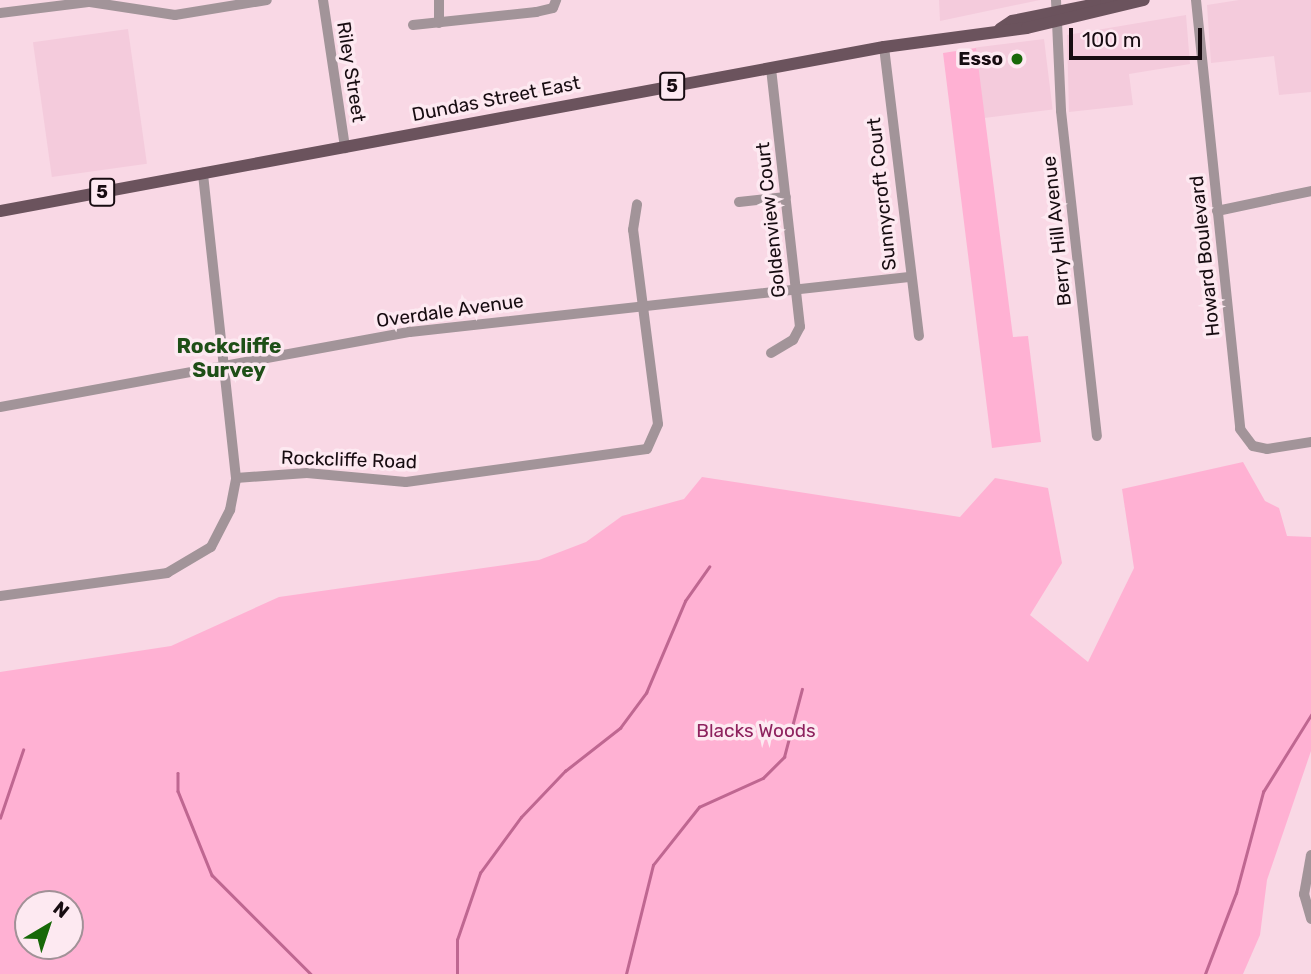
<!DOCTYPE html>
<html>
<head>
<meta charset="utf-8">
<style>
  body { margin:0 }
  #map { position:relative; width:1311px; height:974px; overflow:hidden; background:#f9d8e5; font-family:Rubik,sans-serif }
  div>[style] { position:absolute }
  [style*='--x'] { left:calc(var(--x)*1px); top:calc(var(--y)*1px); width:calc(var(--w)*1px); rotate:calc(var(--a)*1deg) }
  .built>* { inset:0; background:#f4cbdc; transform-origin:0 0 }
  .green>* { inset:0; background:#ffb1d3 }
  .stream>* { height:2.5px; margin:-1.25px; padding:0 1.25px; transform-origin:1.25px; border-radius:1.25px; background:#bf6791 }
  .minor>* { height:10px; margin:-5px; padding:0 5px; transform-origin:5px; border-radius:5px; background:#a29499 }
  .major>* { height:12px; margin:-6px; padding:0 6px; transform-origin:6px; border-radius:6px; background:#6b535d }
  .dots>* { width:19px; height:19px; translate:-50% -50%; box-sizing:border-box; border:4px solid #fde9f1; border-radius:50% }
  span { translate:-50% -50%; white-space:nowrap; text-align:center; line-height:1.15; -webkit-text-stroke:7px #fde9f1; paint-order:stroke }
  .shield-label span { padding:2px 5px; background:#fde9f1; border:2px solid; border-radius:5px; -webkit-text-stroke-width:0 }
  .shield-label { font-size:18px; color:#170c11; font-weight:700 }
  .poi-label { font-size:19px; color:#170c11; font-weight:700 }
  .right { translate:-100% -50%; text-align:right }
  .street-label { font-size:19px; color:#170c11 }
  .park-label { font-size:19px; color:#8e225e }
  .neighbourhood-label { font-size:21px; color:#1e4f17; font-weight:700 }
  .north { position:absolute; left:14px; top:890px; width:70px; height:70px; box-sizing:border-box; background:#fde9f1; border:2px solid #a19197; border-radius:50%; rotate:39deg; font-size:19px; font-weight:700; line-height:28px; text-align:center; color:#170c11 }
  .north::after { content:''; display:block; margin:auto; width:24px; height:32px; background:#176808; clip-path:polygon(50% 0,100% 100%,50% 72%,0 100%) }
  .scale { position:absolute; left:1069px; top:28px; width:133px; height:32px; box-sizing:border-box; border:4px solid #170c11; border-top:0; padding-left:9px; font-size:21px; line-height:24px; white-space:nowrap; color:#170c11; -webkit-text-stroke:5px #fde9f1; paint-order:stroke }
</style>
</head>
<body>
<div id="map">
  <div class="built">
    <i style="clip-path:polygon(939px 0,1040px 0,940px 21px)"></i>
    <i style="clip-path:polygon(1239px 0,1311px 0,1311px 92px,1279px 95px,1274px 56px,1211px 63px,1207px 5px)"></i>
    <i style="clip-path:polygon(1186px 15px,1190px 64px,1129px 74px,1133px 105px,1069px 112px,1067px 35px)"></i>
    <i style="left:128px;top:29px;width:136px;height:96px;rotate:82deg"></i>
    <i style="left:1044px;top:39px;width:71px;height:69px;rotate:83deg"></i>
  </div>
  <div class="green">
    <i style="clip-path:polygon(976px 48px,1013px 337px,1028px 336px,1041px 442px,992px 448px,943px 53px)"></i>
    <i style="clip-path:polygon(evenodd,1243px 462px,1265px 501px,1279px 508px,1287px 536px,1311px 537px,1311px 751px,1267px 880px,1260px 935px,1243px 974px,0 974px,0 672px,171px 646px,279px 597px,539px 560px,586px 542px,622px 516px,684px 499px,702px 477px,960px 517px,995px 478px,1048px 488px,1062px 563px,1030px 615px,1088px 662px,1134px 568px,1122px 489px,1243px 462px,70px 904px,70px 946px,28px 946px,28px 904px,70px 904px)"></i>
  </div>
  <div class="stream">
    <i style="--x:178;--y:773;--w:18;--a:90"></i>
    <i style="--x:178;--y:791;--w:91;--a:68"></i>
    <i style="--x:212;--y:875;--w:140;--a:45"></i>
    <i style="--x:0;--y:818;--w:72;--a:-71.3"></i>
    <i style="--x:457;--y:974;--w:34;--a:-90"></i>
    <i style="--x:457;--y:940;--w:71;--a:-71.1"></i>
    <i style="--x:480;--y:873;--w:69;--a:-53.8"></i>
    <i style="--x:521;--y:817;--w:64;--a:-46.3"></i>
    <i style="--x:565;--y:771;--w:70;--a:-38"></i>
    <i style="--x:620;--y:728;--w:44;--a:-53.4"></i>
    <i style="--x:646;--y:693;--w:100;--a:-67"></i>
    <i style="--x:685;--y:601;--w:42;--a:-54.8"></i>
    <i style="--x:626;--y:974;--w:112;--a:-76.1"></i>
    <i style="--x:653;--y:865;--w:74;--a:-51.6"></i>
    <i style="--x:699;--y:807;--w:70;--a:-24.4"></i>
    <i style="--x:763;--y:778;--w:30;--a:-45"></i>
    <i style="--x:784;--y:757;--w:70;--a:-75.2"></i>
    <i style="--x:1205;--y:974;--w:87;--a:-69.1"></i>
    <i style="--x:1236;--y:893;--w:105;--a:-75"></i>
    <i style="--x:1263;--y:792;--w:91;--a:-58.1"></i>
  </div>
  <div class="minor">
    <i style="--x:323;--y:0;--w:150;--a:81.5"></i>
    <i style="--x:439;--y:0;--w:23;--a:90"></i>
    <i style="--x:1056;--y:0;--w:111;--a:87.4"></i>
    <i style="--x:1061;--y:111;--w:327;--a:83.7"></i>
    <i style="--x:1196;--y:0;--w:431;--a:84.1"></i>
    <i style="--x:1240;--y:429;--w:21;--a:53"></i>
    <i style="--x:1253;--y:446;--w:14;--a:12"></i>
    <i style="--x:1267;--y:449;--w:45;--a:-9"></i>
    <i style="--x:0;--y:13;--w:91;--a:-7"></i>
    <i style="--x:90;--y:2;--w:86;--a:8.7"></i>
    <i style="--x:175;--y:15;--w:93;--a:-9.3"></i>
    <i style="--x:413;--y:25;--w:124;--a:-6"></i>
    <i style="--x:536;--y:12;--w:17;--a:-13"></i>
    <i style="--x:553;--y:8;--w:9;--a:-69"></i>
    <i style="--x:884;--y:47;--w:291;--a:83.1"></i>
    <i style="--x:739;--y:202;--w:47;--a:-6.1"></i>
    <i style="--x:1217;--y:211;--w:96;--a:-12"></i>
    <i style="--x:771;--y:353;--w:26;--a:-31"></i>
    <i style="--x:793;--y:340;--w:15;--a:-62"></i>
    <i style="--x:800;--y:327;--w:261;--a:-96.4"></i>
    <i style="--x:0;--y:407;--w:417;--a:-10.4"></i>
    <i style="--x:410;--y:332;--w:502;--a:-6.29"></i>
    <i style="--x:236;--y:478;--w:71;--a:-4"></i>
    <i style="--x:307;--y:473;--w:99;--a:5.2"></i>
    <i style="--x:406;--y:482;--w:243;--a:-7.8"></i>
    <i style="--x:647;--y:449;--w:27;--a:-66"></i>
    <i style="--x:658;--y:424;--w:196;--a:-97.3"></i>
    <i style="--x:633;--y:230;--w:26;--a:-81"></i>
    <i style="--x:0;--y:596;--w:169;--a:-7.8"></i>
    <i style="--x:167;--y:573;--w:51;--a:-30.6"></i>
    <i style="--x:211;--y:547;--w:42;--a:-62.8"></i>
    <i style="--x:230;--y:510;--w:33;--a:-79"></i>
    <i style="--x:236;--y:478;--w:307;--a:-96.2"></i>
    <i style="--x:1311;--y:855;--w:40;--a:100"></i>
    <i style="--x:1304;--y:894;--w:26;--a:74"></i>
  </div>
  <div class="major">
    <i style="--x:1000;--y:29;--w:14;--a:-34"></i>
    <i style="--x:1012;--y:21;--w:96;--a:-11.4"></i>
    <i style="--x:1106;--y:2;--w:11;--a:15"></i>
    <i style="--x:0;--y:211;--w:899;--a:-10.51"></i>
    <i style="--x:884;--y:47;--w:144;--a:-7.6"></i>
    <i style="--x:1027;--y:28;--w:120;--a:-13.5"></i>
  </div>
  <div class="dots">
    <i style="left:1017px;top:59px;background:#176808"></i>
  </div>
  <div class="shield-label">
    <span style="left:672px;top:86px">5</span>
    <span style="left:102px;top:192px">5</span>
  </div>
  <div class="poi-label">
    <span class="right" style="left:1003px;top:59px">Esso</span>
  </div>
  <div class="street-label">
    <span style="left:351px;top:72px;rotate:81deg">Riley Street</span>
    <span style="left:496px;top:99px;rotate:-11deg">Dundas Street East</span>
    <span style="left:882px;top:194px;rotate:-96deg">Sunnycroft Court</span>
    <span style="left:771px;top:220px;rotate:-96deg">Goldenview Court</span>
    <span style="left:1057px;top:231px;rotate:-96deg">Berry Hill Avenue</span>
    <span style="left:1205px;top:256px;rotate:-96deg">Howard Boulevard</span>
    <span style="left:450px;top:311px;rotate:-8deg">Overdale Avenue</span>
    <span style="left:349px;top:460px;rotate:2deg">Rockcliffe Road</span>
  </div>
  <div class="park-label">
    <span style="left:756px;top:731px">Blacks Woods</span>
  </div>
  <div class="neighbourhood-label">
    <span style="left:229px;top:358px">Rockcliffe<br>Survey</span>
  </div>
  <div class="north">N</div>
  <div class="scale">100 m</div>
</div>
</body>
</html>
